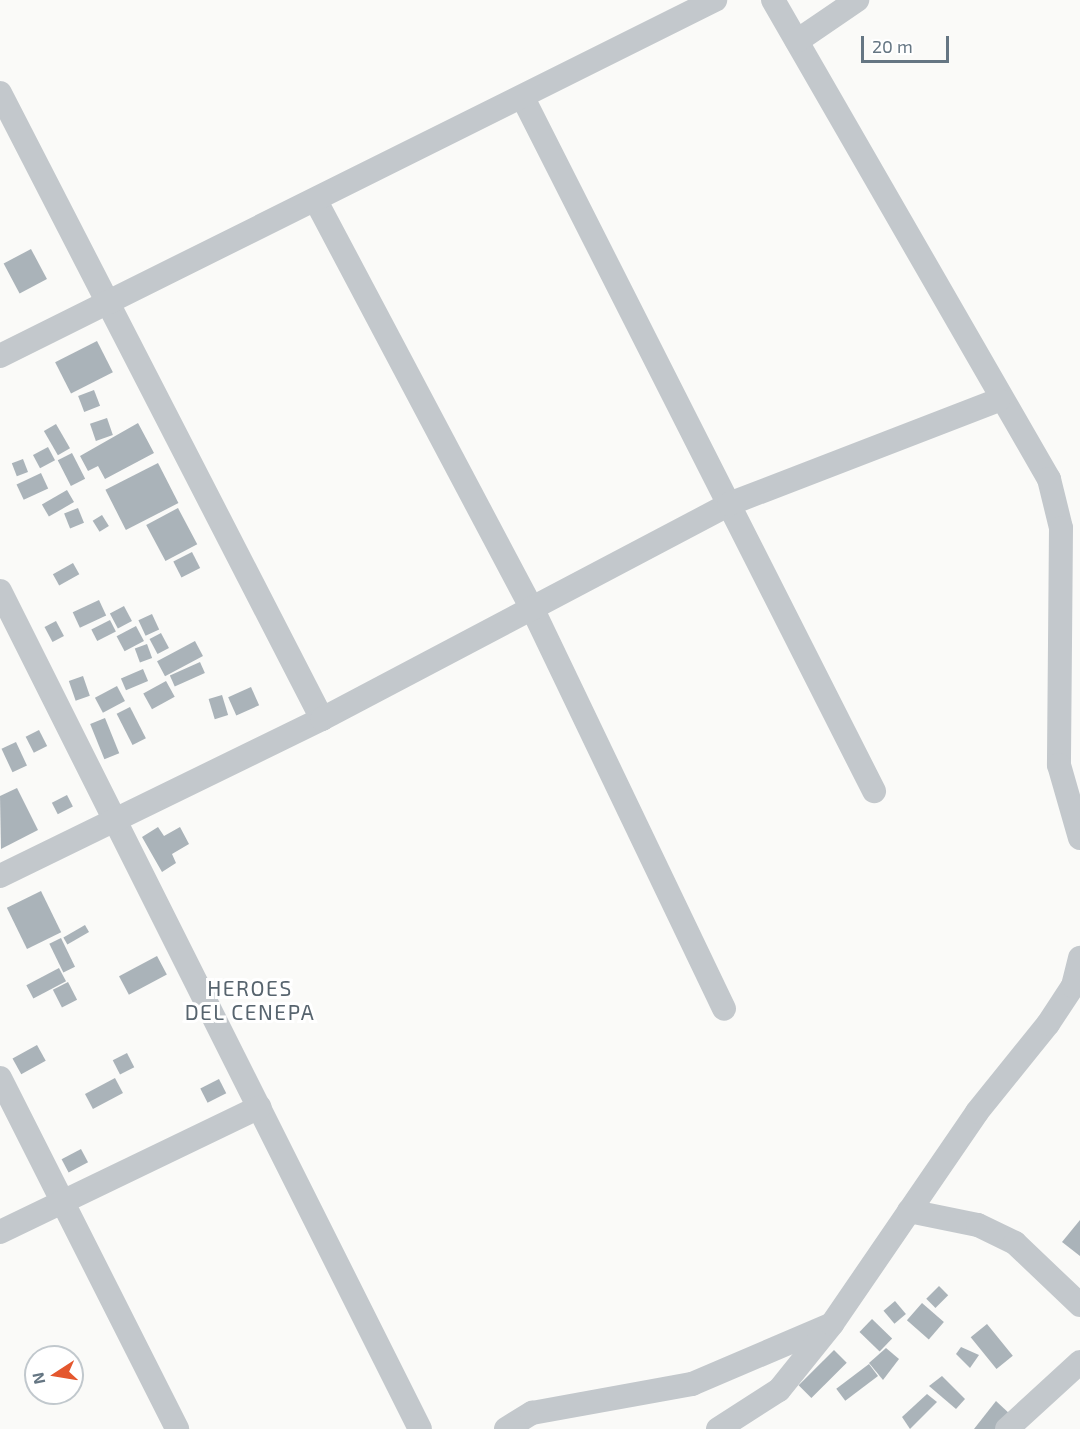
<!DOCTYPE html>
<html>
<head>
<meta charset="utf-8">
<style>
  body { margin:0 }
  #map { position:relative; width:1080px; height:1429px; overflow:hidden; background:#fafaf8; font-family:"Exo 2",sans-serif }
  div>[style] { position:absolute }
  [style*='--x'] { left:calc(var(--x)*1px); top:calc(var(--y)*1px); width:calc(var(--w)*1px); rotate:calc(var(--a)*1deg) }
  .building>* { inset:0; background:#aab3b9; transform-origin:0 0 }
  .minor>* { height:24px; margin:-12px; padding:0 12px; transform-origin:12px; border-radius:12px; background:#c3c8cc }
  span { translate:-50% -50%; white-space:nowrap; text-align:center; line-height:1.15; -webkit-text-stroke:6px #fff; paint-order:stroke }
  .neighbourhood-label { font-size:21px; color:#57646e; letter-spacing:1.5px }
  .north { position:absolute; left:24px; top:1345px; width:60px; height:60px; box-sizing:border-box; background:#fff; border:2px solid #c1c8cd; border-radius:50%; rotate:258deg; font-size:16px; font-weight:700; line-height:24px; text-align:center; color:#657683 }
  .north::after { content:''; display:block; margin:auto; width:21px; height:27px; background:#e4572e; clip-path:polygon(50% 0,100% 100%,50% 72%,0 100%) }
  .scale { position:absolute; left:861px; top:36px; width:88px; height:27px; box-sizing:border-box; border:3px solid #657683; border-top:0; padding-left:8px; font-size:18px; line-height:21px; white-space:nowrap; color:#657683; -webkit-text-stroke:4px #fff; paint-order:stroke }
</style>
</head>
<body>
<div id="map">
  <div class="building">
    <i style="left:31px;top:249px;width:34px;height:31px;rotate:62deg"></i>
    <i style="left:97px;top:341px;width:35px;height:47px;rotate:63deg"></i>
    <i style="left:94px;top:390px;width:17px;height:17px;rotate:69deg"></i>
    <i style="left:107px;top:418px;width:18px;height:18px;rotate:71deg"></i>
    <i style="clip-path:polygon(138px 423px,154px 453px,105px 479px,98px 466px,88px 471px,80px 456px)"></i>
    <i style="left:56px;top:424px;width:28px;height:14px;rotate:60deg"></i>
    <i style="left:48px;top:447px;width:15px;height:17px;rotate:62deg"></i>
    <i style="left:72px;top:453px;width:29px;height:16px;rotate:63deg"></i>
    <i style="left:23px;top:459px;width:14px;height:12px;rotate:69deg"></i>
    <i style="left:158px;top:463px;width:45px;height:59px;rotate:63deg"></i>
    <i style="left:41px;top:473px;width:17px;height:27px;rotate:65deg"></i>
    <i style="left:67px;top:490px;width:14px;height:29px;rotate:60deg"></i>
    <i style="left:78px;top:508px;width:16px;height:15px;rotate:68deg"></i>
    <i style="left:178px;top:508px;width:41px;height:36px;rotate:62deg"></i>
    <i style="left:102px;top:515px;width:13px;height:11px;rotate:58deg"></i>
    <i style="left:192px;top:552px;width:18px;height:21px;rotate:63deg"></i>
    <i style="left:73px;top:563px;width:13px;height:23px;rotate:61deg"></i>
    <i style="left:99px;top:600px;width:17px;height:29px;rotate:65deg"></i>
    <i style="left:124px;top:606px;width:17px;height:16px;rotate:62deg"></i>
    <i style="left:152px;top:614px;width:17px;height:15px;rotate:65deg"></i>
    <i style="left:110px;top:620px;width:13px;height:21px;rotate:63deg"></i>
    <i style="left:56px;top:621px;width:17px;height:13px;rotate:62deg"></i>
    <i style="left:136px;top:626px;width:17px;height:22px;rotate:62deg"></i>
    <i style="left:161px;top:633px;width:17px;height:13px;rotate:62deg"></i>
    <i style="left:195px;top:641px;width:17px;height:43px;rotate:62deg"></i>
    <i style="left:147px;top:644px;width:15px;height:13px;rotate:70deg"></i>
    <i style="left:200px;top:662px;width:12px;height:33px;rotate:66deg"></i>
    <i style="left:143px;top:669px;width:13px;height:24px;rotate:67deg"></i>
    <i style="left:83px;top:676px;width:21px;height:15px;rotate:71deg"></i>
    <i style="left:166px;top:681px;width:18px;height:26px;rotate:61deg"></i>
    <i style="left:117px;top:686px;width:17px;height:25px;rotate:62deg"></i>
    <i style="left:251px;top:687px;width:20px;height:25px;rotate:66deg"></i>
    <i style="left:222px;top:695px;width:21px;height:14px;rotate:73deg"></i>
    <i style="left:130px;top:707px;width:35px;height:15px;rotate:63deg"></i>
    <i style="left:105px;top:718px;width:38px;height:16px;rotate:68deg"></i>
    <i style="left:39px;top:730px;width:18px;height:15px;rotate:63deg"></i>
    <i style="left:16px;top:742px;width:26px;height:16px;rotate:65deg"></i>
    <i style="clip-path:polygon(17px 788px,38px 830px,1px 849px,0 796px)"></i>
    <i style="left:67px;top:795px;width:13px;height:17px;rotate:63deg"></i>
    <i style="clip-path:polygon(158px 827px,164px 836px,180px 827px,189px 844px,172px 854px,176px 863px,162px 872px,142px 837px)"></i>
    <i style="left:41px;top:891px;width:46px;height:38px;rotate:64deg"></i>
    <i style="left:85px;top:925px;width:8px;height:25px;rotate:60deg"></i>
    <i style="left:61px;top:938px;width:32px;height:13px;rotate:64deg"></i>
    <i style="left:157px;top:956px;width:21px;height:43px;rotate:62deg"></i>
    <i style="left:59px;top:968px;width:15px;height:37px;rotate:62deg"></i>
    <i style="left:68px;top:982px;width:20px;height:17px;rotate:63deg"></i>
    <i style="left:37px;top:1045px;width:18px;height:28px;rotate:61deg"></i>
    <i style="left:127px;top:1053px;width:16px;height:16px;rotate:63deg"></i>
    <i style="left:115px;top:1078px;width:17px;height:34px;rotate:62deg"></i>
    <i style="left:219px;top:1079px;width:16px;height:21px;rotate:63deg"></i>
    <i style="left:81px;top:1149px;width:15px;height:22px;rotate:62deg"></i>
    <i style="clip-path:polygon(1080px 1220px,1080px 1256px,1062px 1242px)"></i>
    <i style="left:939px;top:1286px;width:13px;height:18px;rotate:45deg"></i>
    <i style="left:895px;top:1301px;width:17px;height:15px;rotate:50deg"></i>
    <i style="left:922px;top:1303px;width:29px;height:23px;rotate:41deg"></i>
    <i style="left:872px;top:1319px;width:28px;height:18px;rotate:44deg"></i>
    <i style="left:987px;top:1324px;width:41px;height:21px;rotate:51deg"></i>
    <i style="clip-path:polygon(961px 1347px,979px 1355px,970px 1368px,956px 1354px)"></i>
    <i style="clip-path:polygon(886px 1348px,899px 1359px,883px 1380px,869px 1363px)"></i>
    <i style="left:834px;top:1350px;width:18px;height:50px;rotate:45deg"></i>
    <i style="left:869px;top:1364px;width:15px;height:41px;rotate:53deg"></i>
    <i style="clip-path:polygon(942px 1376px,965px 1399px,956px 1409px,929px 1386px)"></i>
    <i style="clip-path:polygon(927px 1394px,937px 1402px,910px 1429px,902px 1417px)"></i>
    <i style="clip-path:polygon(996px 1401px,1012px 1416px,1000px 1429px,974px 1429px)"></i>
  </div>
  <div class="minor">
    <i style="--x:773;--y:0;--w:553;--a:60.05"></i>
    <i style="--x:1049;--y:479;--w:50;--a:76.2"></i>
    <i style="--x:1061;--y:528;--w:237;--a:90.5"></i>
    <i style="--x:1059;--y:765;--w:76;--a:74"></i>
    <i style="--x:797;--y:41;--w:73;--a:-34.3"></i>
    <i style="--x:0;--y:93;--w:704;--a:62.78"></i>
    <i style="--x:523;--y:98;--w:777;--a:63.14"></i>
    <i style="--x:316;--y:201;--w:463;--a:62.1"></i>
    <i style="--x:533;--y:610;--w:442;--a:64.4"></i>
    <i style="--x:0;--y:356;--w:799;--a:-26.47"></i>
    <i style="--x:0;--y:591;--w:937;--a:63.38"></i>
    <i style="--x:0;--y:876;--w:358;--a:-26"></i>
    <i style="--x:322;--y:719;--w:460;--a:-27.8"></i>
    <i style="--x:729;--y:504;--w:289;--a:-21.1"></i>
    <i style="--x:0;--y:1078;--w:393;--a:63.2"></i>
    <i style="--x:909;--y:1211;--w:70;--a:11.5"></i>
    <i style="--x:978;--y:1225;--w:41;--a:25.9"></i>
    <i style="--x:1015;--y:1243;--w:90;--a:43.6"></i>
    <i style="--x:0;--y:1232;--w:288;--a:-25.7"></i>
    <i style="--x:506;--y:1429;--w:31;--a:-32"></i>
    <i style="--x:532;--y:1413;--w:163;--a:-10.3"></i>
    <i style="--x:692;--y:1384;--w:150;--a:-23.1"></i>
    <i style="--x:718;--y:1429;--w:72;--a:-32.6"></i>
    <i style="--x:779;--y:1390;--w:85;--a:-51.2"></i>
    <i style="--x:832;--y:1324;--w:257;--a:-55.6"></i>
    <i style="--x:977;--y:1112;--w:113;--a:-51.1"></i>
    <i style="--x:1048;--y:1024;--w:45;--a:-56.7"></i>
    <i style="--x:1073;--y:986;--w:29;--a:-76"></i>
    <i style="--x:1007;--y:1429;--w:99;--a:-42.5"></i>
  </div>
  <div class="neighbourhood-label">
    <span style="left:250px;top:1000px">HEROES<br>DEL CENEPA</span>
  </div>
  <div class="north">N</div>
  <div class="scale">20 m</div>
</div>
</body>
</html>
